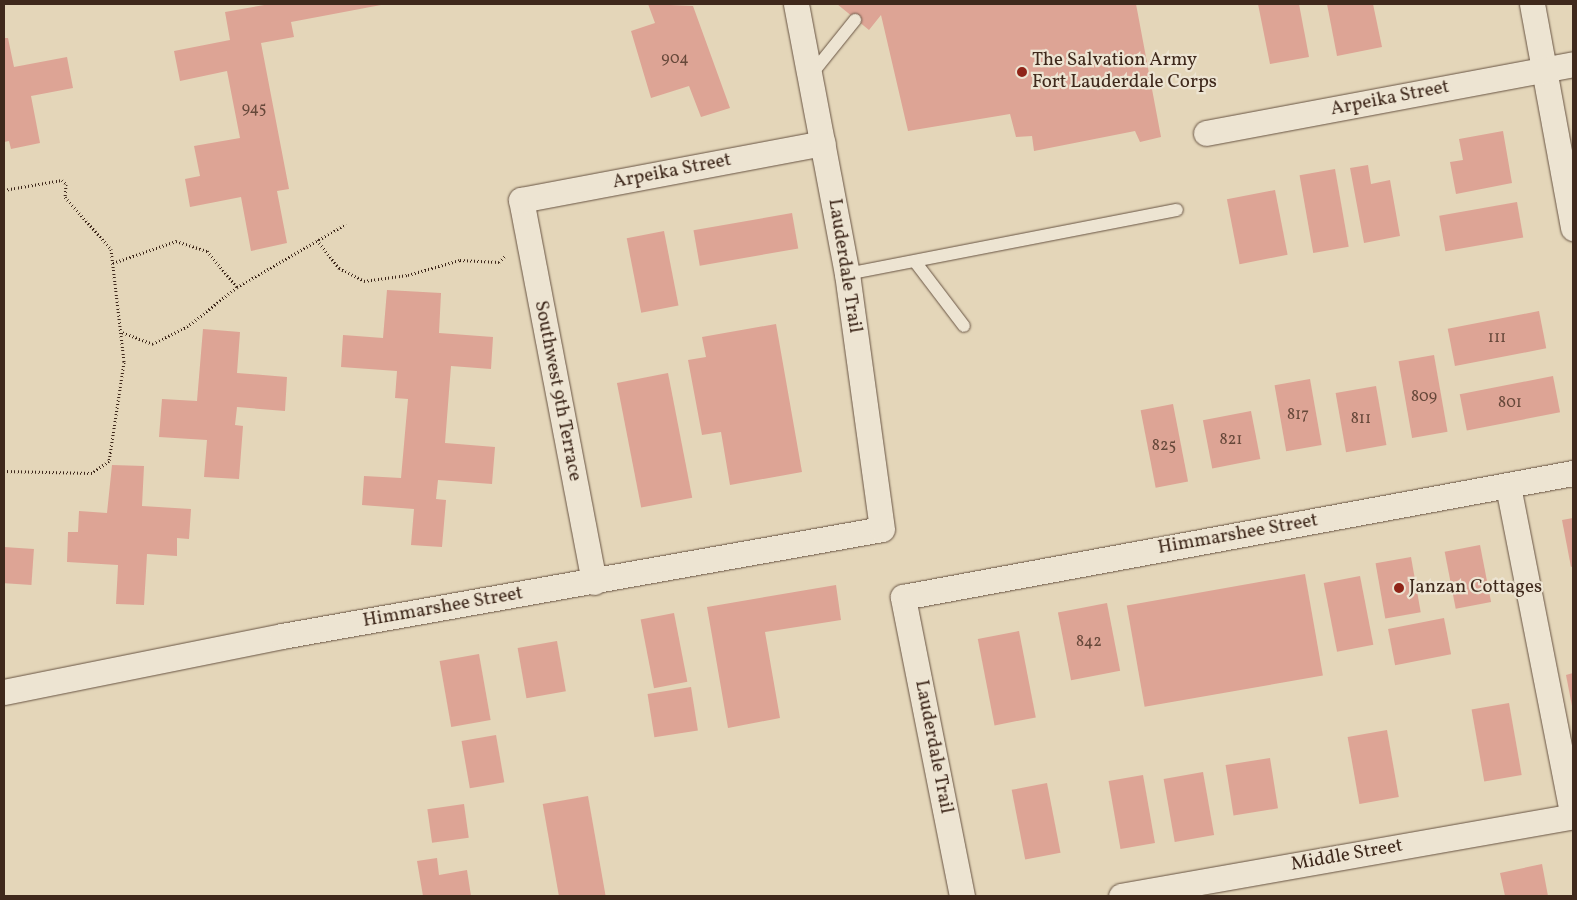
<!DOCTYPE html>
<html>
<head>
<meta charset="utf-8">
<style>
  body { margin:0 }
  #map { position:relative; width:1577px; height:900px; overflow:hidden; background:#e4d6b9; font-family:Vollkorn,serif }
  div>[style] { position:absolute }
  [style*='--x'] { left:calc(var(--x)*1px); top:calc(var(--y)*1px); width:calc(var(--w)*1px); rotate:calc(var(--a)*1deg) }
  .building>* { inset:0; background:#dda495; transform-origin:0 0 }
  .path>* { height:3px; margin-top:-1.5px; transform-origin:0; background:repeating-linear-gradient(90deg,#3f291c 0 1px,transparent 0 3.5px) }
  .roads { filter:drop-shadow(0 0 1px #685443) drop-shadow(0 0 1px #685443) }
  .lane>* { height:12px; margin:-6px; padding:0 6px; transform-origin:6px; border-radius:6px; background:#ede4d2 }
  .street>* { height:25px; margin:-12.5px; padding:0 12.5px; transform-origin:12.5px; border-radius:12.5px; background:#ede4d2 }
  .dots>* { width:14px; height:14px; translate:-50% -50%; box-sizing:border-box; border:2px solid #ede4d2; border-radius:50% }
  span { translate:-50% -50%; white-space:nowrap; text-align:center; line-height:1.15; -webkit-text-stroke:4.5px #ede4d2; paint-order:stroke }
  .number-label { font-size:16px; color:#66483a }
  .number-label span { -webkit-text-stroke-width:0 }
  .poi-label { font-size:19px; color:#3f291c }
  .left { translate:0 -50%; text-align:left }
  .street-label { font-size:19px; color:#3f291c }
  .frame { position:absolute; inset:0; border:5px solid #3f291c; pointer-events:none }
</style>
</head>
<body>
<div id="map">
  <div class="building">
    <i style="clip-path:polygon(270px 4px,381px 5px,291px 22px,294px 37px,261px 43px,289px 189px,277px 191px,287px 243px,251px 251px,241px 197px,190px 207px,185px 179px,200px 176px,194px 146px,240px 138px,227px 71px,180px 81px,174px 51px,230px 40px,225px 12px)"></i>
    <i style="clip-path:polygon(648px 4px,693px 6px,730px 108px,701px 117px,689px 86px,651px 98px,631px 31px,655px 23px)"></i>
    <i style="clip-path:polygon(837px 4px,1136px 4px,1161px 137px,1140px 142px,1135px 131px,1034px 151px,1032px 136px,1016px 137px,1010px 114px,908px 131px,881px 15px,869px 30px)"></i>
    <i style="clip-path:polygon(1258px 4px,1299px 4px,1309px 57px,1270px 64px)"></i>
    <i style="clip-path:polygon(1327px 4px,1373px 4px,1382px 47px,1337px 56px)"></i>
    <i style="clip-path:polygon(4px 38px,8px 38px,14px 67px,67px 57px,73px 88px,31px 96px,40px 143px,11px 149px,9px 141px,4px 142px)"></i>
    <i style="clip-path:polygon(1503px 131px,1512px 183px,1456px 194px,1450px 162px,1463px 160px,1459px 139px)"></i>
    <i style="clip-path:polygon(1368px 165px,1371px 184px,1390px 180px,1400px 236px,1364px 243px,1350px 168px)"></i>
    <i style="left:1335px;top:169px;width:79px;height:36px;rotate:80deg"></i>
    <i style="left:1275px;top:190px;width:66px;height:49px;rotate:79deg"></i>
    <i style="left:1517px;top:202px;width:36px;height:79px;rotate:80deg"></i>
    <i style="left:792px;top:213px;width:36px;height:100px;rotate:80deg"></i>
    <i style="left:664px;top:231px;width:76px;height:38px;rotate:79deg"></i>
    <i style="clip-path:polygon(387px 290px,441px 293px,439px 333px,493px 337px,491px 369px,451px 366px,445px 443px,495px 447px,492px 484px,438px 480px,436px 499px,446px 500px,442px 547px,411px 545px,414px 509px,362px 505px,364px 476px,401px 478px,408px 399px,395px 398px,397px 371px,341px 367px,343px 335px,383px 338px)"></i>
    <i style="left:1539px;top:311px;width:38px;height:93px;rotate:79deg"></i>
    <i style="clip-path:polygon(776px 324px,802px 472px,730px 485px,721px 432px,702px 435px,688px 360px,706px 357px,702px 337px)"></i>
    <i style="clip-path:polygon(203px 329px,240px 332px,237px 373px,287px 377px,285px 411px,237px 407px,235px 425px,243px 426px,239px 479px,204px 477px,207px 440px,159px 437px,162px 399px,197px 401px)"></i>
    <i style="left:1434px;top:355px;width:78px;height:36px;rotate:80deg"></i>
    <i style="left:668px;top:373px;width:127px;height:52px;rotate:79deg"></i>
    <i style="left:1553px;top:376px;width:37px;height:95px;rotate:79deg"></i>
    <i style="left:1310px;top:379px;width:67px;height:36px;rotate:80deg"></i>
    <i style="left:1376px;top:386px;width:60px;height:41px;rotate:80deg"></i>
    <i style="left:1173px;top:404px;width:79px;height:33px;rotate:79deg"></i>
    <i style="left:1251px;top:411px;width:49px;height:49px;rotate:79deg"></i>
    <i style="clip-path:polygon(112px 465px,144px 466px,142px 506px,191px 509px,189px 539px,177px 538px,177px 556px,147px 554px,144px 605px,116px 604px,118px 565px,67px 562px,68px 532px,78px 532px,79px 511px,107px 513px)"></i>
    <i style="clip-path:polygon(1573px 518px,1573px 566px,1571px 567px,1562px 520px)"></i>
    <i style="left:1480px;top:545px;width:58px;height:36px;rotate:79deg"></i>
    <i style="left:4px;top:547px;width:30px;height:36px;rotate:4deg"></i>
    <i style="left:1411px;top:557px;width:56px;height:36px;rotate:80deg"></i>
    <i style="left:1305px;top:574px;width:103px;height:181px;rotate:80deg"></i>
    <i style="left:1360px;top:576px;width:70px;height:37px;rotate:79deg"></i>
    <i style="clip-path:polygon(836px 585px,841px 620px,765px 632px,780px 718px,728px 728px,707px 607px)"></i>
    <i style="left:1107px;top:603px;width:69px;height:50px;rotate:79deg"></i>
    <i style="left:674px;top:613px;width:70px;height:34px;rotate:79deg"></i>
    <i style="left:1444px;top:618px;width:37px;height:57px;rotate:79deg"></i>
    <i style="left:1019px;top:631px;width:88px;height:42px;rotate:79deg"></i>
    <i style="left:557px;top:641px;width:51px;height:40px;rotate:80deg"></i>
    <i style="left:479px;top:654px;width:67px;height:40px;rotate:80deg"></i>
    <i style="clip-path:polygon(1573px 673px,1573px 706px,1572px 706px,1566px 675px)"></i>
    <i style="left:691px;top:687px;width:44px;height:44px;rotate:81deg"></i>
    <i style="left:1509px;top:703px;width:73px;height:38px;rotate:80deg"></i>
    <i style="left:1387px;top:730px;width:68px;height:40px;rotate:80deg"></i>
    <i style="left:496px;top:735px;width:48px;height:35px;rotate:80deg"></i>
    <i style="left:1270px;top:758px;width:51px;height:45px;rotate:81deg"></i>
    <i style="left:1203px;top:772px;width:64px;height:40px;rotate:80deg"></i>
    <i style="left:1143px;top:775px;width:69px;height:35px;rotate:80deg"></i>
    <i style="left:1047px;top:783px;width:71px;height:36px;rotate:79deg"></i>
    <i style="left:588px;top:796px;width:102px;height:46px;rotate:80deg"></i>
    <i style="left:464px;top:804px;width:34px;height:37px;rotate:82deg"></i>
    <i style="clip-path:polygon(437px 858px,439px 875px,467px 870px,471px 896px,423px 896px,417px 861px)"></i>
    <i style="clip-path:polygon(1542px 864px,1548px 896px,1505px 896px,1500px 873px)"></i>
  </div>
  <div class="path">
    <i style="--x:4;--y:190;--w:59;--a:-9.8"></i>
    <i style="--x:62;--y:180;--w:6;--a:45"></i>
    <i style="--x:66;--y:184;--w:13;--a:94"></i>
    <i style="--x:65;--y:197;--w:69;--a:48.5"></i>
    <i style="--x:111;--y:249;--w:114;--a:83.4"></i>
    <i style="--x:124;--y:362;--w:100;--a:98.6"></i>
    <i style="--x:109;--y:461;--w:21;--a:145"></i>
    <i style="--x:92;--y:473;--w:88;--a:-178.7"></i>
    <i style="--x:317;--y:240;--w:36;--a:52"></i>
    <i style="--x:339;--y:268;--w:28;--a:27"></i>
    <i style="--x:364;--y:281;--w:44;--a:-7.8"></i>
    <i style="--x:408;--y:275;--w:54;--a:-16.1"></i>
    <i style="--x:460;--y:260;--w:39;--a:3"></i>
    <i style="--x:499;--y:262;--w:8;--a:-45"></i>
    <i style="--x:113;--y:263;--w:67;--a:-19.2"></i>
    <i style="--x:176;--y:241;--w:33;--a:18"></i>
    <i style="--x:207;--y:251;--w:47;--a:50.2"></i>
    <i style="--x:237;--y:287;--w:63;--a:141.5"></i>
    <i style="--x:188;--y:326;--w:39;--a:153"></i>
    <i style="--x:153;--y:344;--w:34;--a:-159"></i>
    <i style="--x:237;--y:287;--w:126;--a:-30"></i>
  </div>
  <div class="roads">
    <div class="lane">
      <i style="--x:810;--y:76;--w:72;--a:-51.2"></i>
      <i style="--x:916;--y:263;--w:79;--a:52.7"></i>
      <i style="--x:847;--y:274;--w:336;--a:-11"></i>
    </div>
    <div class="street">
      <i style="--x:1532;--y:4;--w:228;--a:79.6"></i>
      <i style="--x:1206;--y:133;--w:373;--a:-10.6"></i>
      <i style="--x:1508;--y:486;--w:336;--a:78.9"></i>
      <i style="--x:594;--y:582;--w:389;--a:-100.8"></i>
      <i style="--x:521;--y:200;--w:307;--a:-10.7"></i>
      <i style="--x:4;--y:692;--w:284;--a:-11.4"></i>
      <i style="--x:282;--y:636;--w:609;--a:-10.11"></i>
      <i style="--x:882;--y:529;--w:257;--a:-97.8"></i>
      <i style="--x:847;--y:274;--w:275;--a:-100.7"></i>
      <i style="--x:962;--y:896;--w:305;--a:-101.2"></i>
      <i style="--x:903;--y:597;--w:681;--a:-10.49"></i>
      <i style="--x:1121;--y:896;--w:459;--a:-10"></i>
    </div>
  </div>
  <div class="dots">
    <i style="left:1022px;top:72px;background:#8f2418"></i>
    <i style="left:1399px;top:588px;background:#8f2418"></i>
  </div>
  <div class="number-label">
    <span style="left:675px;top:59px">904</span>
    <span style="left:254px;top:109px">945</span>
    <span style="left:1497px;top:338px">111</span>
    <span style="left:1424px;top:397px">809</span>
    <span style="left:1510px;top:403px">801</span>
    <span style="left:1298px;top:415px">817</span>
    <span style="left:1361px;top:419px">811</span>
    <span style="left:1231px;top:440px">821</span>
    <span style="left:1164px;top:446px">825</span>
    <span style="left:1089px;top:642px">842</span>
  </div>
  <div class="poi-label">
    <span class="left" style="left:1032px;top:72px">The Salvation Army<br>Fort Lauderdale Corps</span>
    <span class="left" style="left:1409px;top:588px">Janzan Cottages</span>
  </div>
  <div class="street-label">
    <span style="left:1390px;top:99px;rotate:-11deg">Arpeika Street</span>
    <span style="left:672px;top:172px;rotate:-11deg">Arpeika Street</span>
    <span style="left:844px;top:266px;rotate:81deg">Lauderdale Trail</span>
    <span style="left:557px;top:391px;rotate:79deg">Southwest 9th Terrace</span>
    <span style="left:1238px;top:535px;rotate:-10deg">Himmarshee Street</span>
    <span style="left:443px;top:608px;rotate:-10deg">Himmarshee Street</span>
    <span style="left:933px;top:747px;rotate:79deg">Lauderdale Trail</span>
    <span style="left:1347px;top:856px;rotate:-10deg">Middle Street</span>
  </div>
  <div class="frame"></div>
</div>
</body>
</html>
